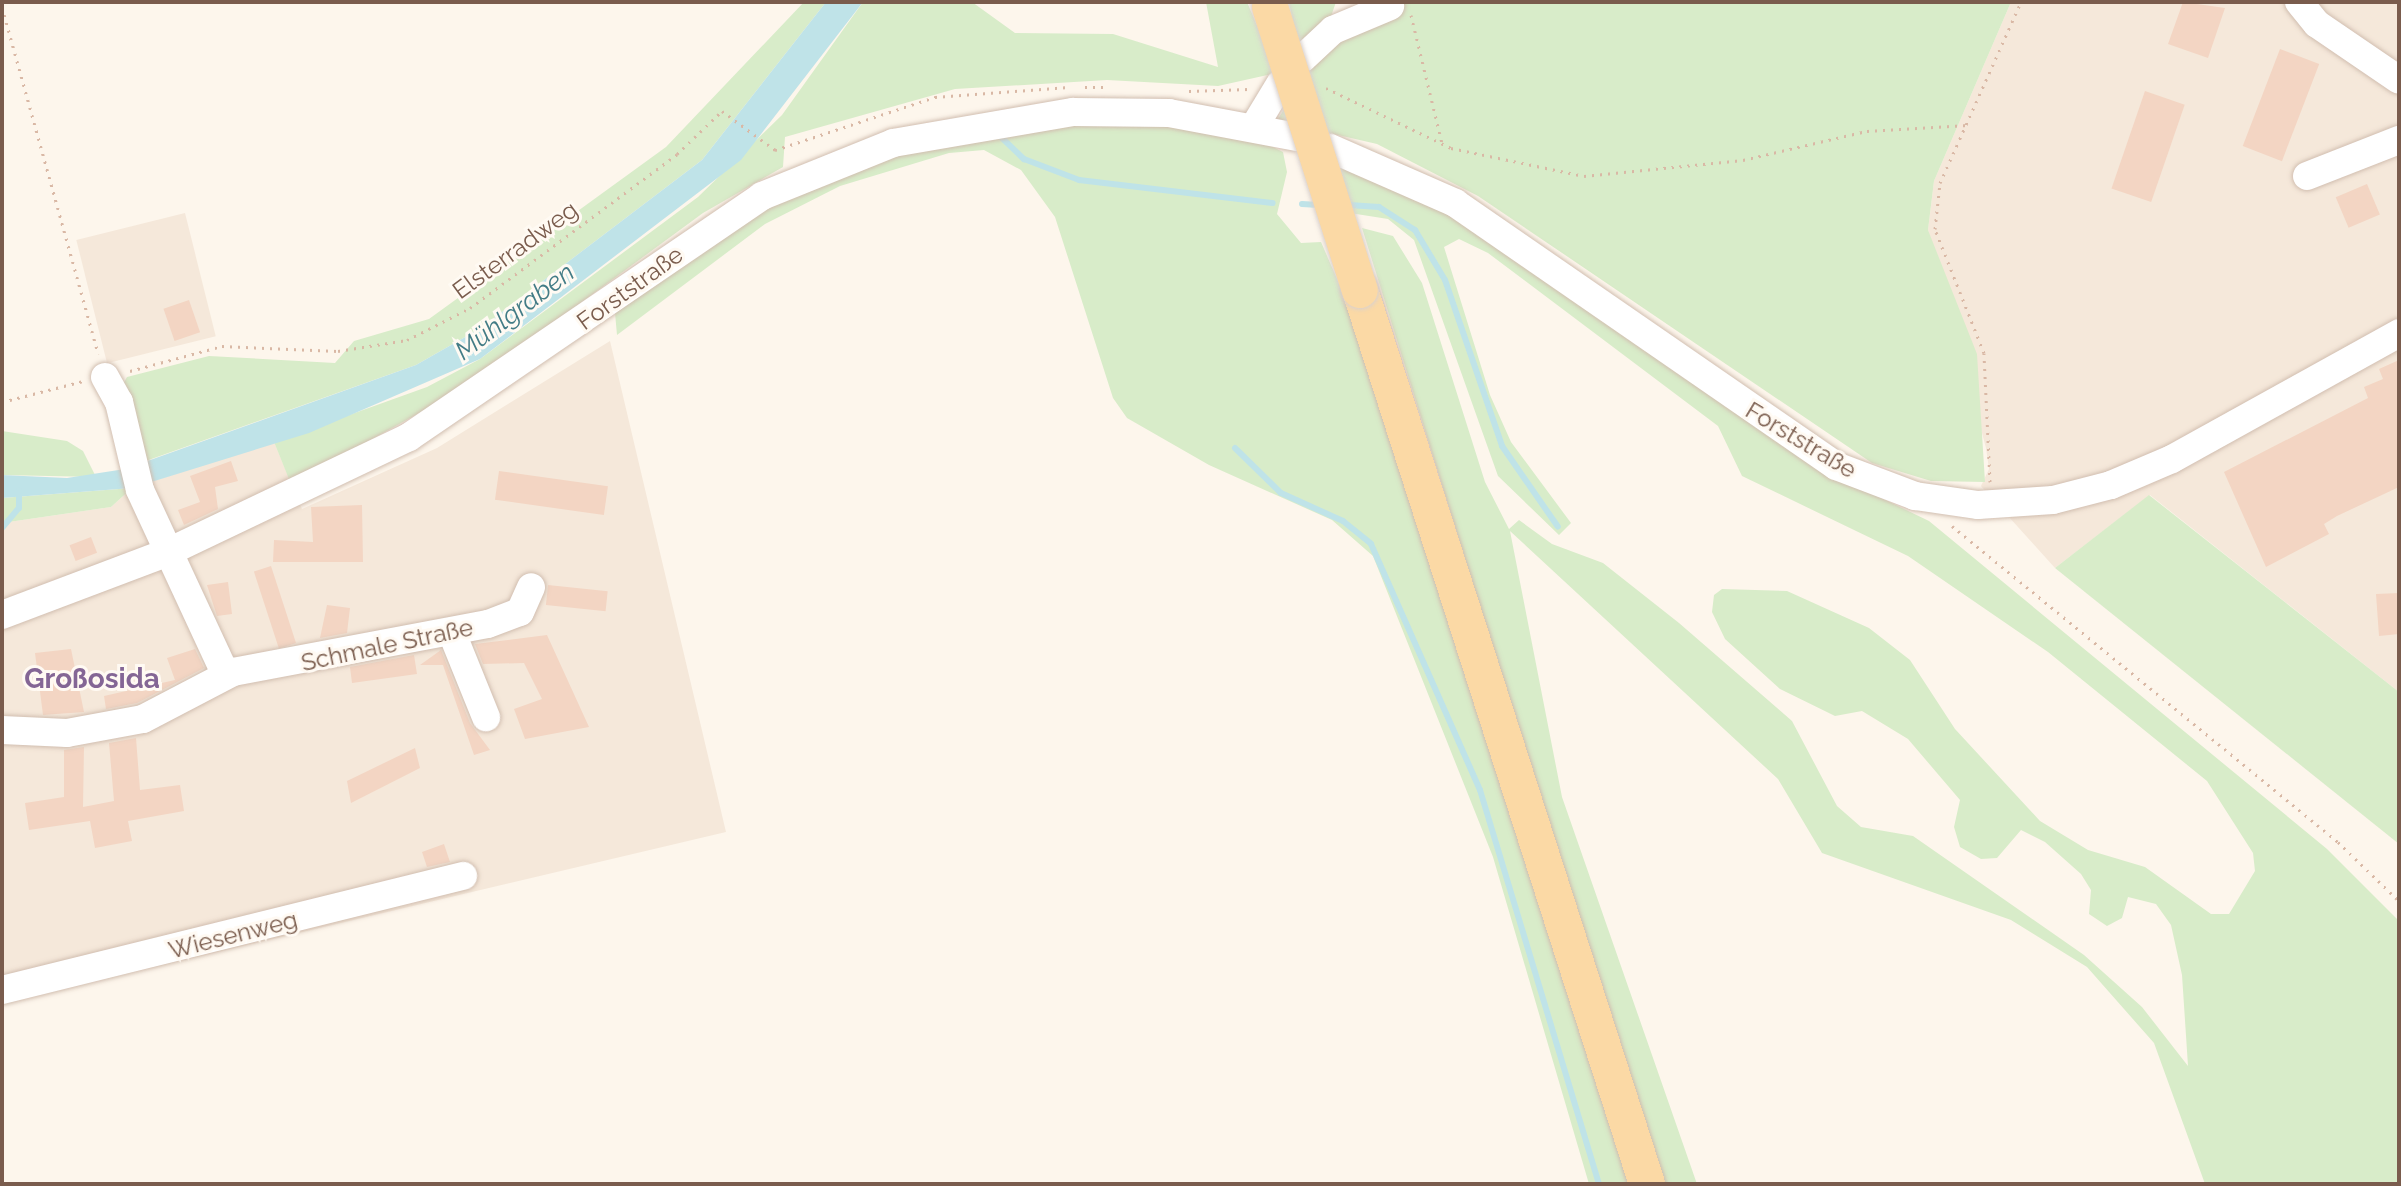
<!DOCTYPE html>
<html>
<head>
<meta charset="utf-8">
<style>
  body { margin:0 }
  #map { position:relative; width:2401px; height:1186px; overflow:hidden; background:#fdf6ec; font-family:Raleway,sans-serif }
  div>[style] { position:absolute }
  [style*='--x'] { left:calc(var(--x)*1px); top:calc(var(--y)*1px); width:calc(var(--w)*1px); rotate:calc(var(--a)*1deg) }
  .residential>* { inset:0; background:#f5e8da; transform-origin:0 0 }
  .green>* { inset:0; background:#d8ecc9 }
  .water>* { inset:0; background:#bfe3e8 }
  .stream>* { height:6px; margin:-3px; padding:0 3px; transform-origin:3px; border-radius:3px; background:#bfe3e8 }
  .building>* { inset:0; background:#f3d5c3; transform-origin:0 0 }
  .path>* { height:3px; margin-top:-1.5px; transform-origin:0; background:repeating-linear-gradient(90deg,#d9b8a5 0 2px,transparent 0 8px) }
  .roads { filter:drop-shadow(0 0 2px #d1beb0) drop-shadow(0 0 2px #d1beb0) }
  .minor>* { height:28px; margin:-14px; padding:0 14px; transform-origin:14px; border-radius:14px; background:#fff }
  .major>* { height:36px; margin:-18px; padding:0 18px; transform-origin:18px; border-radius:18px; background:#fbd9a5 }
  .bridges { filter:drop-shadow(0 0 2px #dad1cd) drop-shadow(0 0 2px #dad1cd) }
  .major-bridge>* { height:36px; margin:-18px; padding:0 18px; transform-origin:18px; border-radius:18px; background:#fbd9a5 }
  span { translate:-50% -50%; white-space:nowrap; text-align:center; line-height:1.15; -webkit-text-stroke:6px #fffaf3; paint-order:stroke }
  .street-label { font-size:24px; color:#7a5c4d }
  .water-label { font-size:26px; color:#437c86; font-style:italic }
  .quarter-label { font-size:28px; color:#846695; font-weight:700 }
  .frame { position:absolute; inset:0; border:4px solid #7a5c4d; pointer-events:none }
</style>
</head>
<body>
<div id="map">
  <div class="residential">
    <i style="clip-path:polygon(2011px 2px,2399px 2px,2399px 692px,2150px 495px,2055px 568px,1981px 486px,1989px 469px,1986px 448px,1928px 230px,1934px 181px)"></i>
    <i style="left:185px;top:213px;width:127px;height:112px;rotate:76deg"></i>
    <i style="clip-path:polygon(610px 341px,726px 832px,2px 1003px,2px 523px,111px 507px,132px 488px,274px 442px,302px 509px,437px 448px)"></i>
  </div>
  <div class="green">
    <i style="clip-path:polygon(804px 2px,826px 2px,702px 160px,481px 328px,416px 365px,143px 462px,123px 384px,127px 377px,209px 356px,335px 363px,354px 341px,429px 319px,666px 147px)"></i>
    <i style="clip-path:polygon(863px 2px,972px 2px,1015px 33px,1113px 34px,1218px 67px,1206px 2px,1247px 2px,1277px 73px,1218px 86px,1107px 80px,955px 89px,785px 137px,783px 167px,703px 213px,466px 387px,291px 484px,274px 442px,427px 387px,480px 359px,698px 197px,782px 115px)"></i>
    <i style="clip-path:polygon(1289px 2px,1336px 2px,1328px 25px,1298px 52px)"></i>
    <i style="clip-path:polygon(1387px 2px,2011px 2px,1934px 181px,1928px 230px,1977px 354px,1985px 482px,1931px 481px,1872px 463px,1478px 196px,1377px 144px,1277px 121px,1316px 55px)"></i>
    <i style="clip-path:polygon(1078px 123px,1167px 124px,1255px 138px,1283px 152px,1287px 172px,1277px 214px,1301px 243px,1321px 242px,1347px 302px,1629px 1184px,1589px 1184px,1493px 857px,1373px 556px,1332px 520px,1209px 465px,1127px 418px,1113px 398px,1055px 217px,1021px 170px,984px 150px,949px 153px,840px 186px,765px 224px,617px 335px,615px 313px,768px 207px,843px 172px,942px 139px)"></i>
    <i style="clip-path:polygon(1336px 165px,1420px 196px,1821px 469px,1929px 521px,2327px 849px,2399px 921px,2399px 1184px,2205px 1184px,2154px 1043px,2087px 967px,2011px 920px,1822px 853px,1778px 779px,1510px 531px,1562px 797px,1697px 1184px,1660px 1184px,1362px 228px,1393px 236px,1422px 283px,1485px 482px,1509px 529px,1519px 520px,1552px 544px,1603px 563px,1679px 623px,1792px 721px,1837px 806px,1861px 827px,1913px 836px,2084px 955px,2142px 1007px,2188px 1066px,2182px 975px,2171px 925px,2156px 904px,2128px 897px,2122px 918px,2107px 926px,2089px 914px,2091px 890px,2081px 874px,2045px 842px,2021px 830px,1997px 858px,1981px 859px,1960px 847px,1954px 827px,1960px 800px,1908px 739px,1862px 711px,1835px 716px,1780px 689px,1725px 639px,1712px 612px,1714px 595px,1722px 589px,1787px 591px,1869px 628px,1910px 660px,1955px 729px,2040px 821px,2088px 850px,2145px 867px,2211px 914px,2229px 914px,2255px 871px,2253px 853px,2207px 781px,2048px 652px,1908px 556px,1742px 476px,1718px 426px,1488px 253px,1459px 239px,1444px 247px,1490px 395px,1511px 442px,1571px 523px,1559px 535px,1498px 476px,1414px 240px,1388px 219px,1350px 213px)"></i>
    <i style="clip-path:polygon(2px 431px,67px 441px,83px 451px,96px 477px,2px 475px)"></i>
    <i style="clip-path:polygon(132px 488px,111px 507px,2px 523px,2px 498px)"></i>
    <i style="clip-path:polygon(2149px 495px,2399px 692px,2399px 844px,2055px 568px)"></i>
  </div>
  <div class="water">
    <i style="clip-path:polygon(826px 2px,863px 2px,741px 160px,480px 359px,309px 433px,132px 488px,2px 498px,2px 475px,67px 478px,125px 469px,416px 365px,481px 328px,702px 160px)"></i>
  </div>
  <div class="stream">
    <i style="--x:1001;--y:137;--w:32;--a:44"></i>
    <i style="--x:1024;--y:159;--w:59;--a:20.9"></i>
    <i style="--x:1079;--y:180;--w:195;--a:6.8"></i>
    <i style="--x:1302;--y:204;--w:17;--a:3"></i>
    <i style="--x:1349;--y:205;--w:30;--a:4"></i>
    <i style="--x:1379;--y:207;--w:43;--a:32.6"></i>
    <i style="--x:1415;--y:230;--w:58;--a:59"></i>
    <i style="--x:1445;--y:280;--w:176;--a:71"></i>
    <i style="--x:1502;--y:446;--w:98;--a:55.3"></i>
    <i style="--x:1235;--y:448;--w:64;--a:44.4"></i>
    <i style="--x:1281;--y:493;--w:68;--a:24.3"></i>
    <i style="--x:1343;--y:521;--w:36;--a:39"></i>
    <i style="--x:1371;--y:544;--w:269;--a:66.1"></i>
    <i style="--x:1480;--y:790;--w:412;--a:73.2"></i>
    <i style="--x:2;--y:528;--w:26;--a:-50"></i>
    <i style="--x:19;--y:508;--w:18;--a:-90"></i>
  </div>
  <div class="building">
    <i style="clip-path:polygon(2183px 2px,2225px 8px,2208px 58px,2168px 44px)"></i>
    <i style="left:2280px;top:49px;width:42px;height:104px;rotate:21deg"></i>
    <i style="left:2145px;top:91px;width:42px;height:103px;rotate:19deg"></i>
    <i style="left:2367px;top:184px;width:33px;height:34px;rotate:67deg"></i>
    <i style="left:189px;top:300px;width:34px;height:27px;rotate:71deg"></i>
    <i style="clip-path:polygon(2399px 360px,2399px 487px,2337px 516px,2324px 524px,2329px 534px,2266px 567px,2224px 472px,2368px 398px,2364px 387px,2383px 379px,2379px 369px)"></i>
    <i style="clip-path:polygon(231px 461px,238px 481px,215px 487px,218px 509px,184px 525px,178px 510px,200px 502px,190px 476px)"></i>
    <i style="left:499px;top:471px;width:110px;height:29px;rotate:8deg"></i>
    <i style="clip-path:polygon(362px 505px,363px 562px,273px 562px,274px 540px,313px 542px,311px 507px)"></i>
    <i style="left:91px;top:537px;width:17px;height:23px;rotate:69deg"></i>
    <i style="left:271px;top:566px;width:81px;height:18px;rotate:72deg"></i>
    <i style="clip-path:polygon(228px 582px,232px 614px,217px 616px,207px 585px)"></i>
    <i style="left:548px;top:585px;width:60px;height:20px;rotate:6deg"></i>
    <i style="clip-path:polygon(2399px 593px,2399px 634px,2379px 636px,2376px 594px)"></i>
    <i style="clip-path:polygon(327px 605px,350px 608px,347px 633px,320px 638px)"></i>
    <i style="clip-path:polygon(547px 635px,589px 727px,525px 739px,514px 709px,542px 699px,524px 663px,483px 664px,475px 644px)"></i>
    <i style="clip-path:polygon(71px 649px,84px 712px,43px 715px,35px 653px)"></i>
    <i style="clip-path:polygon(195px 649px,204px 668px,137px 703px,106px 709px,104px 696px,175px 680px,167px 658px)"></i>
    <i style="clip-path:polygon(441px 650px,470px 723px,490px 750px,474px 755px,443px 665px,420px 665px)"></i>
    <i style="clip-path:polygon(414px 655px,417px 674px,352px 683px,350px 667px)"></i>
    <i style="clip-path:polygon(136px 738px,140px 790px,180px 785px,184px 811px,128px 821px,132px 841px,95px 848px,90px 821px,29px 830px,25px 803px,64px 797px,64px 750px,84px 747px,83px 807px,114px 801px,109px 743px)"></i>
    <i style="clip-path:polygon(415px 748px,420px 768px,351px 803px,347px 781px)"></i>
    <i style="clip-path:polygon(444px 844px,450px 862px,427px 867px,422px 852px)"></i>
  </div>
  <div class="path">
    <i style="--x:2;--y:7;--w:360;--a:74.5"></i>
    <i style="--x:1411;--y:15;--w:132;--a:76.4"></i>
    <i style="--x:1085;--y:87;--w:24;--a:0"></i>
    <i style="--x:1326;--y:88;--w:139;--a:25.6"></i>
    <i style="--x:1451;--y:148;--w:136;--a:11.9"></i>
    <i style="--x:1584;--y:176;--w:160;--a:-5.7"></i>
    <i style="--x:1743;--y:160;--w:127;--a:-13.2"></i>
    <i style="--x:1867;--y:131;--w:101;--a:-3.4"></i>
    <i style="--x:1189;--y:91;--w:60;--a:-1.9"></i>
    <i style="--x:130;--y:371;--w:95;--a:-15.2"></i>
    <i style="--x:222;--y:346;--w:116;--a:2.5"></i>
    <i style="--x:338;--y:351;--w:70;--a:-9.1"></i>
    <i style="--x:407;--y:340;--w:71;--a:-26.9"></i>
    <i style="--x:470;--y:308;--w:258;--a:-36.6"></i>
    <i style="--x:677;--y:154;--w:62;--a:-43.7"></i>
    <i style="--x:722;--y:111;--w:66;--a:36.3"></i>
    <i style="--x:775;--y:150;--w:169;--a:-18.3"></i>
    <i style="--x:935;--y:97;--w:134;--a:-4.3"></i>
    <i style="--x:2;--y:402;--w:84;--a:-14.5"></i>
    <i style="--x:1990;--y:482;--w:129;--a:-92.7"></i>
    <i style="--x:1984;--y:353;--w:133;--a:-111.6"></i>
    <i style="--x:1935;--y:229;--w:46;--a:-83.8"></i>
    <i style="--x:1940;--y:183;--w:198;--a:-65.9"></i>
    <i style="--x:1952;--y:526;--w:499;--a:39.3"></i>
    <i style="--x:2338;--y:842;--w:85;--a:44"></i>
  </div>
  <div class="roads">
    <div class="minor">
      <i style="--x:2299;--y:2;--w:28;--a:51"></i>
      <i style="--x:2317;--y:24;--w:99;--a:34.3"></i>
      <i style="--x:1303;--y:58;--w:41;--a:-43"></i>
      <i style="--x:1333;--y:30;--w:62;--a:-22.8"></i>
      <i style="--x:1254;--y:127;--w:50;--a:-58.8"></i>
      <i style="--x:1330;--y:148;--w:137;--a:23.7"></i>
      <i style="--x:1455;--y:203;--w:463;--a:34.6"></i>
      <i style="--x:1836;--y:466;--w:85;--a:20.8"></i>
      <i style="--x:1915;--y:496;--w:64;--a:8.1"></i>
      <i style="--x:1978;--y:505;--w:75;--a:-3.8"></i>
      <i style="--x:2053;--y:500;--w:60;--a:-14.5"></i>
      <i style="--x:2111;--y:485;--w:66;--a:-23.1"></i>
      <i style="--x:2172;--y:459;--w:260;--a:-29"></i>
      <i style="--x:2307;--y:176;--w:99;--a:-21.4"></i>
      <i style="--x:105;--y:377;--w:29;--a:61"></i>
      <i style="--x:119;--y:402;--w:90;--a:76.6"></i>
      <i style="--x:140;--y:490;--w:204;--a:65.1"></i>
      <i style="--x:2;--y:615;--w:175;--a:-20.7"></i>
      <i style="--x:166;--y:553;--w:269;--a:-25.5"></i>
      <i style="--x:409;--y:437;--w:427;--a:-34.3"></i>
      <i style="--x:762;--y:196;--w:141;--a:-22"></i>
      <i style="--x:893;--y:143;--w:183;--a:-9.8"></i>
      <i style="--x:1073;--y:112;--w:96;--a:0.6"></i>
      <i style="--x:1169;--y:113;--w:130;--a:10.6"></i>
      <i style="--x:452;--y:633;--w:91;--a:68"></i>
      <i style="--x:2;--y:730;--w:65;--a:2.6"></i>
      <i style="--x:67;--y:733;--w:77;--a:-10.4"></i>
      <i style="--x:143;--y:719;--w:102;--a:-27.6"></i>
      <i style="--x:233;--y:672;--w:259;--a:-10.7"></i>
      <i style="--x:488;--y:624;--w:34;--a:-21"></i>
      <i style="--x:520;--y:612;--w:27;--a:-66"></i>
      <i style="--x:2;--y:990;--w:475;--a:-13.9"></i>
    </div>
    <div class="major">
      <i style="--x:1360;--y:290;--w:939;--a:72.2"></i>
    </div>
  </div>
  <div class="bridges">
    <div class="major-bridge">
      <i style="--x:1270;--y:7;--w:297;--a:72.4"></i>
    </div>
  </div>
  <div class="street-label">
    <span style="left:515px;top:250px;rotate:-36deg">Elsterradweg</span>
    <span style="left:630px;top:288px;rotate:-36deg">Forststraße</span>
    <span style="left:1801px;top:440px;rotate:31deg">Forststraße</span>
    <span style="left:387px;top:645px;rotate:-12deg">Schmale Straße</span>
    <span style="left:233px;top:935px;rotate:-14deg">Wiesenweg</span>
  </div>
  <div class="water-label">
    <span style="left:515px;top:312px;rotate:-37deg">Mühlgraben</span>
  </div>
  <div class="quarter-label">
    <span style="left:92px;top:679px">Großosida</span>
  </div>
  <div class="frame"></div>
</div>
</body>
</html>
